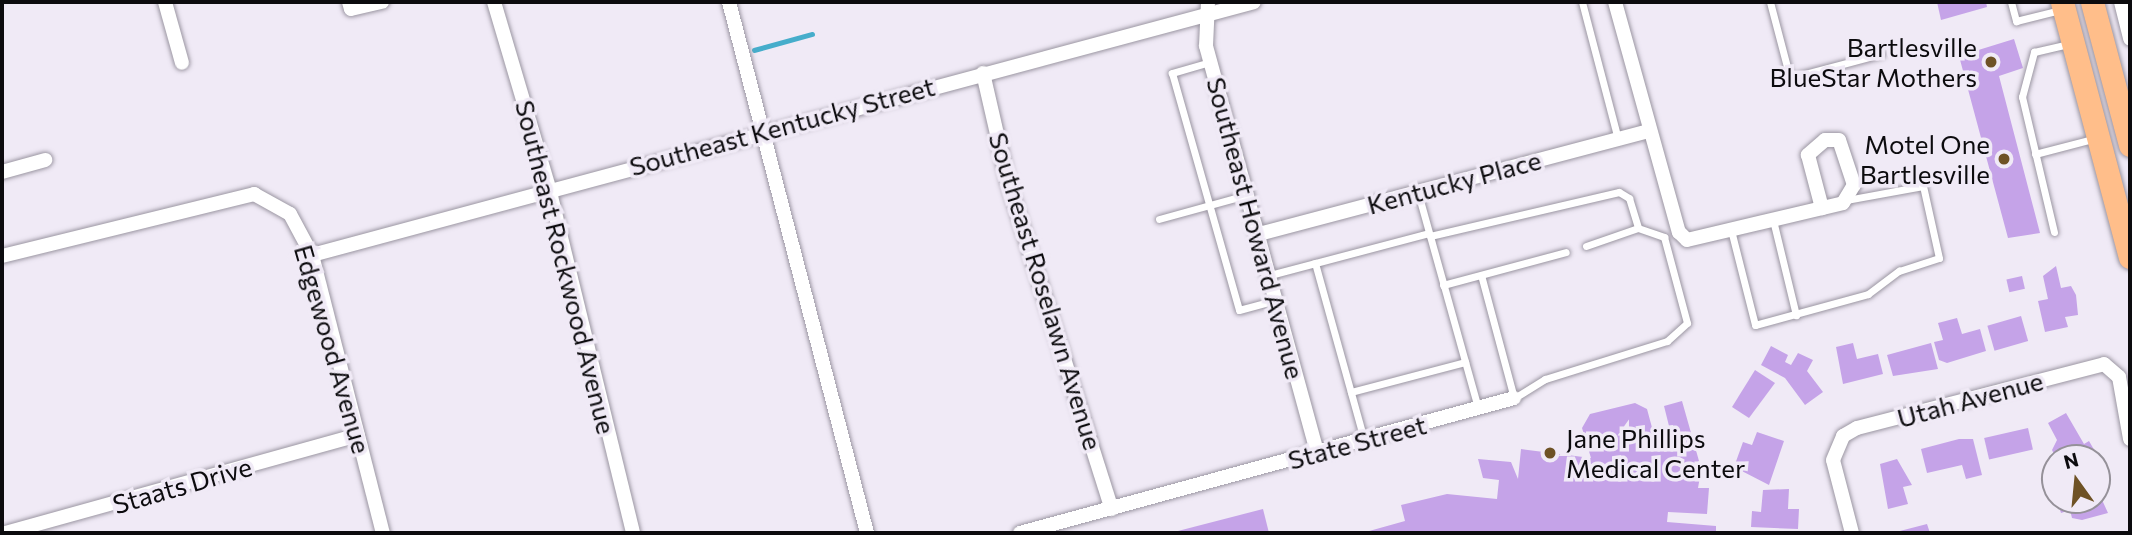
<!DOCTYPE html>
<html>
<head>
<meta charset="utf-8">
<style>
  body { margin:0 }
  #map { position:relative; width:2132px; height:535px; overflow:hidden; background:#f0eaf6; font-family:Commissioner,sans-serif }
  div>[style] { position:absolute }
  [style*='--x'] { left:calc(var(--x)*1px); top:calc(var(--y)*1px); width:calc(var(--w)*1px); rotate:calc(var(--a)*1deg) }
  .stream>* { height:4.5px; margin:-2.25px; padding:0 2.25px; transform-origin:2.25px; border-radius:2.25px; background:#46adcb }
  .building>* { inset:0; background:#c5a3e8; transform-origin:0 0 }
  .roads { filter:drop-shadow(0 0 2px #9b96a2) drop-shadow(0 0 2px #9b96a2) }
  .service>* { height:7px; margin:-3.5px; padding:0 3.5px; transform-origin:3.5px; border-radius:3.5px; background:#fff }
  .minor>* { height:14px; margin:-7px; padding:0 7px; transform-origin:7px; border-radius:7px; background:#fff }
  .trunk>* { height:23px; margin:-11.5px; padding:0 11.5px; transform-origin:11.5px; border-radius:11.5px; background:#ffbe8a }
  .dots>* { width:19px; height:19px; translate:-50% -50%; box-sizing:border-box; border:4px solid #f0eaf6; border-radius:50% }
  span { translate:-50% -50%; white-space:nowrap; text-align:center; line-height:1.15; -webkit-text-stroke:7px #f0eaf6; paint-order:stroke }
  .poi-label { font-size:26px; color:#0c0b0e }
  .right { translate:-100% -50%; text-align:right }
  .left { translate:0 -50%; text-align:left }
  .street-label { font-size:26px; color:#0c0b0e }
  .frame { position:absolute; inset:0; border:4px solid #0c0b0e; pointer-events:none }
  .north { position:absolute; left:2041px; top:444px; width:70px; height:70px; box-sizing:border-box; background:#f0eaf6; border:2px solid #959199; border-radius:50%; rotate:345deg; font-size:19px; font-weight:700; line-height:28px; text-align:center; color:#0c0b0e }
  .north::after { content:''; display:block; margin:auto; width:24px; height:32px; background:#6e5225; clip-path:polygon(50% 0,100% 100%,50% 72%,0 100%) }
</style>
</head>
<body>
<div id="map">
  <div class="stream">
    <i style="--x:754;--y:50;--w:60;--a:-15.4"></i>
  </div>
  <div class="building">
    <i style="clip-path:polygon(1937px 2px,1986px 2px,1987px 7px,1941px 20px)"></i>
    <i style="clip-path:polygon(2014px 39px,2023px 68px,1999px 76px,2040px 233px,2008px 238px,1959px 56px)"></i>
    <i style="clip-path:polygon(2056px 266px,2061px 288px,2071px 286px,2076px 295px,2078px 315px,2065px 317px,2068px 327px,2045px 332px,2038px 301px,2048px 299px,2043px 276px)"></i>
    <i style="left:2022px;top:276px;width:13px;height:16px;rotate:77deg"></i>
    <i style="left:2021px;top:316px;width:26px;height:35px;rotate:74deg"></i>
    <i style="clip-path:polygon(1957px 318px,1962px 334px,1980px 329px,1986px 351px,1947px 363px,1939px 360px,1934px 342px,1943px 340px,1938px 323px)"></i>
    <i style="clip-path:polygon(1853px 343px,1857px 359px,1878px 354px,1883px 374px,1843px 384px,1836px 347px)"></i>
    <i style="clip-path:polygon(1931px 343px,1938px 369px,1893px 376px,1887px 355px)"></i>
    <i style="clip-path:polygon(1771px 346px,1788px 355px,1785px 362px,1791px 365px,1798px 353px,1813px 360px,1807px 371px,1823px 392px,1805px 405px,1785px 378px,1761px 365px)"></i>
    <i style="clip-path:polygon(1755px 370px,1775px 383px,1749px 418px,1732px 407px)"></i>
    <i style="clip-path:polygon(1682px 401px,1699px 461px,1693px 465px,1702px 465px,1698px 488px,1709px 488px,1707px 514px,1668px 512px,1667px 522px,1716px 526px,1716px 533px,1362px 533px,1405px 521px,1401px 505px,1447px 494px,1497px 499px,1499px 480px,1483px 478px,1478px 459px,1511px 462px,1518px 479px,1521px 449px,1591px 458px,1582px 428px,1590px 414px,1635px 403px,1647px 409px,1654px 435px,1669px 426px,1664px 406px)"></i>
    <i style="clip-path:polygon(2066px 413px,2084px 444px,2089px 441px,2096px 453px,2056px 458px,2052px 450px,2057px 440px,2048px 423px)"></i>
    <i style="left:2028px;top:428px;width:22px;height:45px;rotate:77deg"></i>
    <i style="clip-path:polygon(1757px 432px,1784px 441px,1769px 485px,1734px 467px,1743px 442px,1752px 445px)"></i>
    <i style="clip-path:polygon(1959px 439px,1973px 439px,1982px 475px,1966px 479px,1962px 465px,1927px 473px,1921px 449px)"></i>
    <i style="clip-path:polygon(1897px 459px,1912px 485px,1903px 487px,1908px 504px,1888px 509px,1880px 464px)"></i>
    <i style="clip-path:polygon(1789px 489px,1788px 509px,1799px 509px,1798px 529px,1751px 527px,1752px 511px,1761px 512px,1763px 490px)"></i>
    <i style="clip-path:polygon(2098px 491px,2108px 513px,2082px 520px,2072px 518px,2070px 510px,2061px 513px,2057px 500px,2097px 500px)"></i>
    <i style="clip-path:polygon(1263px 509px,1269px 533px,1174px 533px,1174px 532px)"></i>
    <i style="clip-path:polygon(1927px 524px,1930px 533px,1896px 533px,1896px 532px)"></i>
  </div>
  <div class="roads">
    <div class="service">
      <i style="--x:1582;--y:2;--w:142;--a:75.3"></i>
      <i style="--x:1770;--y:2;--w:79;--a:75.3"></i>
      <i style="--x:1790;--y:78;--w:94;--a:-14.8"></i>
      <i style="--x:2011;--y:2;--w:20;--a:75"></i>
      <i style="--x:2016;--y:21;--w:45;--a:-14"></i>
      <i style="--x:1210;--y:62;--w:40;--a:164"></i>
      <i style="--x:1172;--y:73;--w:246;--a:74.2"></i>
      <i style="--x:1239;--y:310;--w:38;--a:-15"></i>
      <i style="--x:2035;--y:154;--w:63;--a:-14.7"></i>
      <i style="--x:1418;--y:193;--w:223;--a:74.4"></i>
      <i style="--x:1159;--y:219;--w:90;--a:-15.4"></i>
      <i style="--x:1773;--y:220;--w:98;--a:76.4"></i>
      <i style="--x:1731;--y:230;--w:98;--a:75.8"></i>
      <i style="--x:1755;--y:325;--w:117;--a:-15.3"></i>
      <i style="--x:1868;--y:294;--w:39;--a:-37"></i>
      <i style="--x:1899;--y:271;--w:42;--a:-18"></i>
      <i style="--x:1939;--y:258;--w:74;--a:-102.5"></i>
      <i style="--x:1923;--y:186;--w:77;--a:169.6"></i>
      <i style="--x:2054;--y:232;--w:139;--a:-103.3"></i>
      <i style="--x:2022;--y:97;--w:47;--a:-75.1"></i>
      <i style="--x:2034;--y:52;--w:36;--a:-13"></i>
      <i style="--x:1430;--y:236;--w:194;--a:-13.1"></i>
      <i style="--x:1619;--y:192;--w:12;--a:31"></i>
      <i style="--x:1629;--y:198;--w:31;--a:73"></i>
      <i style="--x:1638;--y:228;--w:28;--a:19"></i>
      <i style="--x:1664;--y:237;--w:89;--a:75"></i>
      <i style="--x:1687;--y:323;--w:27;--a:138"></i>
      <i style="--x:1667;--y:341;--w:128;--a:162.7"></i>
      <i style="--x:1545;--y:379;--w:36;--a:148"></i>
      <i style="--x:1514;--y:398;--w:127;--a:-105"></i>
      <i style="--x:1586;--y:246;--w:55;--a:-19.1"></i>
      <i style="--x:1315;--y:263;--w:184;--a:74.5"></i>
      <i style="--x:1270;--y:275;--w:164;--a:-14.8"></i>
      <i style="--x:1443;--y:285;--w:127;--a:-15"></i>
      <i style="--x:1351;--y:392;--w:118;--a:-14.7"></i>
    </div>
    <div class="minor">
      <i style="--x:165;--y:2;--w:63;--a:74.4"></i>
      <i style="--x:349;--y:2;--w:7;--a:74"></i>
      <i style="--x:351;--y:9;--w:32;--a:-13"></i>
      <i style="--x:494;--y:2;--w:194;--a:73.5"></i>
      <i style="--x:549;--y:188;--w:355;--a:76.3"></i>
      <i style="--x:729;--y:2;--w:549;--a:75.43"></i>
      <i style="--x:1208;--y:2;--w:44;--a:92.6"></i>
      <i style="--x:1206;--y:46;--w:422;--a:74.7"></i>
      <i style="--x:1615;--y:2;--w:239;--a:74.5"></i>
      <i style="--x:1679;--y:232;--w:11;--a:45"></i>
      <i style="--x:1687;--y:240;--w:160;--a:-13.3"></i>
      <i style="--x:1843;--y:203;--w:21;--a:-59"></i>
      <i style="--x:1854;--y:185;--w:47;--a:-108.4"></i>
      <i style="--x:1839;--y:140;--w:14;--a:180"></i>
      <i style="--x:1825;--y:140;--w:23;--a:139"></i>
      <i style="--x:1808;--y:155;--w:55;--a:75.2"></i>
      <i style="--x:2121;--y:2;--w:38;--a:76"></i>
      <i style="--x:983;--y:73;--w:112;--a:77.1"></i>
      <i style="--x:1008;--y:182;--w:343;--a:72.4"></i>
      <i style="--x:2;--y:172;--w:45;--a:-15.6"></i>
      <i style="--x:1259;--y:234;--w:404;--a:-14.8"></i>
      <i style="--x:312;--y:255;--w:975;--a:-15.03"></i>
      <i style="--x:2;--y:256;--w:260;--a:-13.8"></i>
      <i style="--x:254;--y:194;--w:41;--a:29.1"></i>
      <i style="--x:290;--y:214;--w:47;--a:61.8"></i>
      <i style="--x:312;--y:255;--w:287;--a:75.7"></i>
      <i style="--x:5;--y:533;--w:366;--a:-15.5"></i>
      <i style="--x:1020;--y:533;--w:512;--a:-15.28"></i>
      <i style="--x:1852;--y:533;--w:75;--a:-104.6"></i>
      <i style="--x:1833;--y:460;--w:26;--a:-67"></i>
      <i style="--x:1843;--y:436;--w:16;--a:-30"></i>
      <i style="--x:1857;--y:428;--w:255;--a:-14.5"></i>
      <i style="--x:2104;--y:364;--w:20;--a:41"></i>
      <i style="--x:2119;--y:377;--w:63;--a:79.9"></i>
    </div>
    <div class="trunk">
      <i style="--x:2062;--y:2;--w:264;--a:75.1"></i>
      <i style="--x:2092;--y:2;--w:148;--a:75.1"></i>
    </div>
  </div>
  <div class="dots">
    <i style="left:1991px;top:62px;background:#6e5225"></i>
    <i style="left:2004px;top:159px;background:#6e5225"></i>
    <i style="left:1550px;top:453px;background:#6e5225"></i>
  </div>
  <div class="poi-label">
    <span class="right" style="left:1977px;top:62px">Bartlesville<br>BlueStar Mothers</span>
    <span class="right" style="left:1990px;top:159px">Motel One<br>Bartlesville</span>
    <span class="left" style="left:1566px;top:453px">Jane Phillips<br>Medical Center</span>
  </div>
  <div class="street-label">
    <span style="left:782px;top:126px;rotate:-15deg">Southeast Kentucky Street</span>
    <span style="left:1454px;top:182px;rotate:-15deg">Kentucky Place</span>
    <span style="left:1256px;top:228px;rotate:75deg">Southeast Howard Avenue</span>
    <span style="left:566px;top:267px;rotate:76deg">Southeast Rockwood Avenue</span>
    <span style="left:1046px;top:291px;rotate:73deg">Southeast Roselawn Avenue</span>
    <span style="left:333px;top:349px;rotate:74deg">Edgewood Avenue</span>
    <span style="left:1970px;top:399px;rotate:-15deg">Utah Avenue</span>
    <span style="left:1357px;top:442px;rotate:-15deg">State Street</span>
    <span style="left:182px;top:485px;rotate:-16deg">Staats Drive</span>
  </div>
  <div class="frame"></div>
  <div class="north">N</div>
</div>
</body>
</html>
